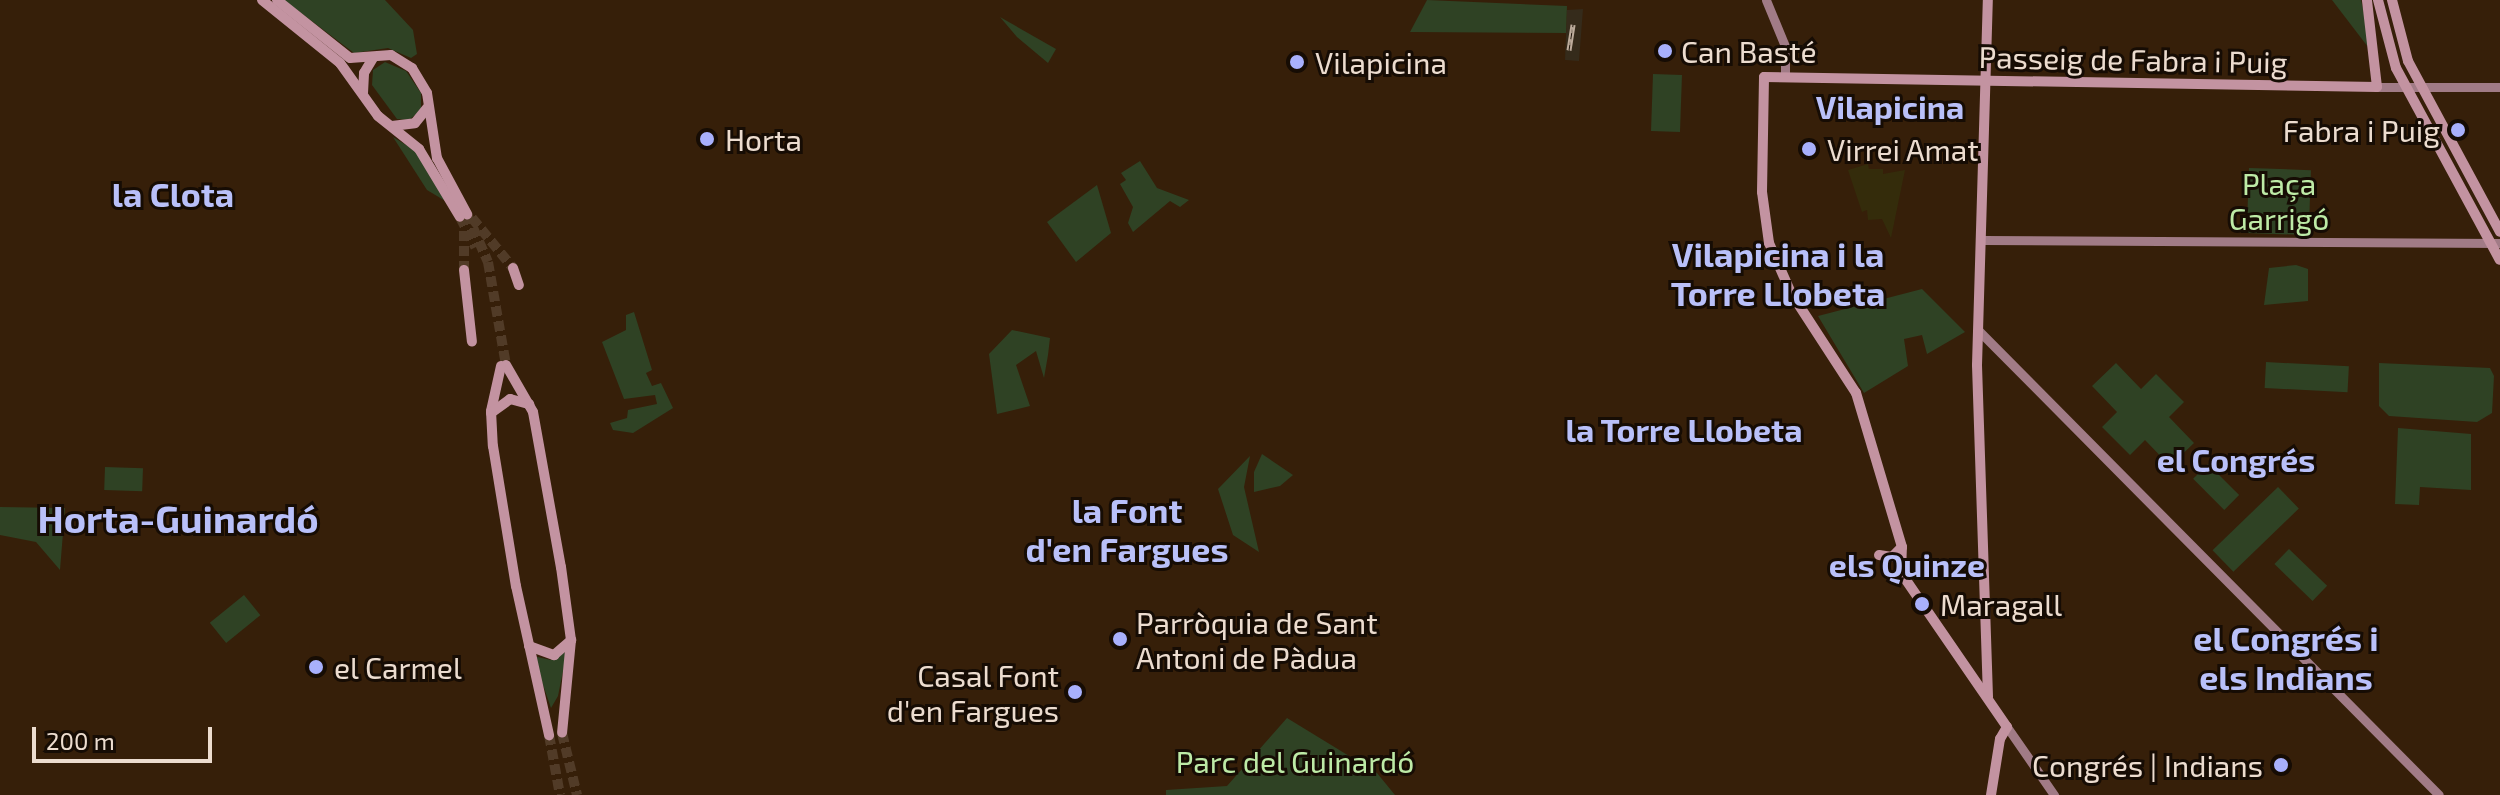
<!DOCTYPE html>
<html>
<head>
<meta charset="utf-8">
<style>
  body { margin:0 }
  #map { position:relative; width:2500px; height:795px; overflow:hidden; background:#361f09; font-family:"Exo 2",sans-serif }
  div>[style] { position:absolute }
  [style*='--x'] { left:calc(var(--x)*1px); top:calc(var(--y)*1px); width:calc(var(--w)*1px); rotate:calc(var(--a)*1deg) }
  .industrial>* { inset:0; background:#352b1b }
  .green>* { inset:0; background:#2f4224; transform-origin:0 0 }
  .sand>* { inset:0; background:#342c0b }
  .primary-tunnel>* { height:10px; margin-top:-5px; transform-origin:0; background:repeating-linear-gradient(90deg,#513b27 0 10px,transparent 0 15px) }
  .secondary>* { height:9px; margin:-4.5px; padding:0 4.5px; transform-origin:4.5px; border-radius:4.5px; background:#a17b86 }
  .primary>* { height:10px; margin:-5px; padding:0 5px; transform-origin:5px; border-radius:5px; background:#c393a1 }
  .rail>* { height:5px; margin-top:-2.5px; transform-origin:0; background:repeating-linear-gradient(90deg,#160c04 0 6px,#bdac9c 0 12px); box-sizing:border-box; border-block:2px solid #bdac9c }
  .dots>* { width:22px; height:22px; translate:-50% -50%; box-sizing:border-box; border:4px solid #160c04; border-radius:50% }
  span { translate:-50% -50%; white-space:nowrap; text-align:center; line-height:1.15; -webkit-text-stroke:6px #160c04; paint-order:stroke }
  .poi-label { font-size:30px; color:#ecdccf }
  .left { translate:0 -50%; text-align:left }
  .right { translate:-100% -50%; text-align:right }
  .street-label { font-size:30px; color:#ecdccf }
  .park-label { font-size:30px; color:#bdeaa6 }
  .neighbourhood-label { font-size:32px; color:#b9c0f9; font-weight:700 }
  .quarter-label { font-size:34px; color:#b9c0f9; font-weight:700 }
  .district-label { font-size:38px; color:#b9c0f9; font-weight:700 }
  .scale { position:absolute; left:32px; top:727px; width:180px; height:36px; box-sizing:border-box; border:4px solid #ecdccf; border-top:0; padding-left:10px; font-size:24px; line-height:28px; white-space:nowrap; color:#ecdccf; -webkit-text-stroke:6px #160c04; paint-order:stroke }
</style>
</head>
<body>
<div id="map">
  <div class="industrial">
    <i style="clip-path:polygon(1583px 9px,1579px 61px,1565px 60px,1567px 10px)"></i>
  </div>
  <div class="green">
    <i style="clip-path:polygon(284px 0,385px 0,413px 30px,417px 54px,411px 58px,388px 48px,354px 53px)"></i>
    <i style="clip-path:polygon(1427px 0,1567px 6px,1566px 33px,1410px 32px)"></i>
    <i style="clip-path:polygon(2332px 0,2361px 0,2371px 45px,2368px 47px)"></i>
    <i style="clip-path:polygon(1000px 17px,1056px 49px,1048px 63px,1017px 37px)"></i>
    <i style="clip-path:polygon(385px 62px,406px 71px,421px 93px,421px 110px,409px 120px,397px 119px,372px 85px,373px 70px)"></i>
    <i style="left:1653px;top:74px;width:29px;height:57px;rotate:2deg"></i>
    <i style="clip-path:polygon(393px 137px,416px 151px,447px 202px,427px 190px)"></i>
    <i style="clip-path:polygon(1140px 161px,1157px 188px,1189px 200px,1180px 207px,1170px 201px,1133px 232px,1128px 223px,1133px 207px,1120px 184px,1126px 180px,1121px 173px)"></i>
    <i style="left:2249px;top:168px;width:62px;height:65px;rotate:2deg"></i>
    <i style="clip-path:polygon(1097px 185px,1111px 233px,1076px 262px,1047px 222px)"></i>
    <i style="clip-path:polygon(2296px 265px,2308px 269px,2308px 301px,2264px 305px,2269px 268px)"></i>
    <i style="clip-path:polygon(1922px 289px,1965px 332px,1927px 354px,1922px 335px,1904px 339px,1908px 366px,1864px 393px,1818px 316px)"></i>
    <i style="clip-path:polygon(634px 312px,652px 370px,646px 373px,652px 386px,661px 383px,673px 408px,633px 433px,613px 430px,610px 423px,627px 418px,628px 410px,657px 404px,655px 395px,624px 399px,602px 342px,626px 330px,626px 315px)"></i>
    <i style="clip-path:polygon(1012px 330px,1050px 338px,1048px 355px,1044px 378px,1036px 351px,1016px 365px,1030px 406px,997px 414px,989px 354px)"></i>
    <i style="left:2266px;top:362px;width:83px;height:26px;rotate:3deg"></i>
    <i style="clip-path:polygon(2116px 363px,2141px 389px,2156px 374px,2184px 402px,2169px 417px,2194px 443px,2170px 466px,2145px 440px,2130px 455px,2102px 427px,2117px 412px,2092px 386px)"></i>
    <i style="clip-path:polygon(2379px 363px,2490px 368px,2494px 376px,2492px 413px,2477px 422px,2389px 416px,2379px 406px)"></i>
    <i style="clip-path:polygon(2398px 428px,2471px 434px,2471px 490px,2420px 487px,2419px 505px,2395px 504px)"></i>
    <i style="clip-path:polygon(1262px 454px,1293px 475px,1280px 486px,1254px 492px,1254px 472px)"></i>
    <i style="clip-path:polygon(1250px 456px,1244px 487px,1259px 552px,1233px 535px,1218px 489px)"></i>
    <i style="left:2208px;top:464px;width:44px;height:21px;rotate:45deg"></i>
    <i style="left:105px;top:467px;width:38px;height:23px;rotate:2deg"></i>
    <i style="left:2278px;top:487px;width:30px;height:91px;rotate:46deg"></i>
    <i style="clip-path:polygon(0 507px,65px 508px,60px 570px,36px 542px,0 535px)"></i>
    <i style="left:2289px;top:549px;width:53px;height:21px;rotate:44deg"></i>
    <i style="left:244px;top:595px;width:26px;height:44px;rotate:51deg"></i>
    <i style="clip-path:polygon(567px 651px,558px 696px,551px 708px,533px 656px,551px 660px)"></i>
    <i style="clip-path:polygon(1287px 718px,1377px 773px,1395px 795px,1166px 795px,1166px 790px,1227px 786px)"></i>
  </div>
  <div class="sand">
    <i style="clip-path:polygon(1868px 164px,1869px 169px,1883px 169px,1883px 174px,1905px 170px,1891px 238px,1882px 219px,1868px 220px,1867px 210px,1862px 212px,1848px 170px)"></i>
  </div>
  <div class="primary-tunnel">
    <i style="--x:467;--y:214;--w:52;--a:66.4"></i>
    <i style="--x:488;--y:262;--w:105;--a:80.1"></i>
    <i style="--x:460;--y:217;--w:34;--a:63"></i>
    <i style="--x:472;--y:218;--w:65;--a:50.6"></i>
    <i style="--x:464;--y:231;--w:39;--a:90"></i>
    <i style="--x:562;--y:733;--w:64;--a:76.4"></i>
    <i style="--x:549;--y:735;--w:61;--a:79.6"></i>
  </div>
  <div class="secondary">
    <i style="--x:1766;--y:0;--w:50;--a:67.6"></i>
    <i style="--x:1785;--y:46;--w:29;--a:90"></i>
    <i style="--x:2377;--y:87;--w:123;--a:0"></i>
    <i style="--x:1984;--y:240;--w:516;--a:0.33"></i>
    <i style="--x:1979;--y:331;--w:653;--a:45.25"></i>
    <i style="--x:2007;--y:727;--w:83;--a:55.3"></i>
  </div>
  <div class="primary">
    <i style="--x:262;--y:0;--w:100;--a:38.9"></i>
    <i style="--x:340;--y:63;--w:65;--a:54.4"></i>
    <i style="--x:378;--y:116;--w:53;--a:38.8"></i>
    <i style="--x:419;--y:149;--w:79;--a:58.9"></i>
    <i style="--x:277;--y:0;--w:93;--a:38.5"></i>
    <i style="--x:350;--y:58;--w:41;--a:-4.2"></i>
    <i style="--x:391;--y:55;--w:25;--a:32"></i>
    <i style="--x:412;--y:68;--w:29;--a:59"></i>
    <i style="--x:427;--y:93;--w:66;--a:81.3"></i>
    <i style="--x:437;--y:158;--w:64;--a:61.8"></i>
    <i style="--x:2378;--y:0;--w:70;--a:75.2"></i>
    <i style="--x:2396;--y:68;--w:218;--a:61.6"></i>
    <i style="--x:2392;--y:0;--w:63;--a:75.3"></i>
    <i style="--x:2408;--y:61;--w:194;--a:61.7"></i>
    <i style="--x:363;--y:93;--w:20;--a:-87"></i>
    <i style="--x:364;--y:73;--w:17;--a:-59"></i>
    <i style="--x:392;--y:126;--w:23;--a:-7"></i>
    <i style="--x:415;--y:123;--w:19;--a:-51"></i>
    <i style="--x:513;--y:268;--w:18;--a:71"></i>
    <i style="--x:464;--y:270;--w:72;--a:83.7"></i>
    <i style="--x:506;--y:365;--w:54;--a:60.1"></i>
    <i style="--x:533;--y:412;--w:158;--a:79.8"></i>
    <i style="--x:561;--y:567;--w:74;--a:82.2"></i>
    <i style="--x:571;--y:640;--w:93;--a:95.5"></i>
    <i style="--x:501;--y:366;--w:46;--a:102.5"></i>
    <i style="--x:491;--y:411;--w:35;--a:87"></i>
    <i style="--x:493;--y:446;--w:142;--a:80.7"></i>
    <i style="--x:516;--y:586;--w:153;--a:77.5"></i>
    <i style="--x:491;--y:413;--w:24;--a:-36"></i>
    <i style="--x:510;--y:399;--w:20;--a:15"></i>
    <i style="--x:1879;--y:555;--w:13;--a:9"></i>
    <i style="--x:1892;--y:557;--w:14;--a:-45"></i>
    <i style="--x:529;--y:646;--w:27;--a:20"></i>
    <i style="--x:554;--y:655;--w:23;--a:-41"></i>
    <i style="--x:1988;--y:697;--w:332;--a:-91.9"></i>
    <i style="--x:1977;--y:365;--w:365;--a:-88.3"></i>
    <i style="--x:1991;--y:795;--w:57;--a:-80.9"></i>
    <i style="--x:2000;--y:739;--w:14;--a:-60"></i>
    <i style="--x:2007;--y:727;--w:187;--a:-124.5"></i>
    <i style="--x:1901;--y:573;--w:26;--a:-88"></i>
    <i style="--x:1902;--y:547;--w:161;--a:-106.6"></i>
    <i style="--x:1856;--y:393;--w:119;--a:-123"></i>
    <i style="--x:1791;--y:293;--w:55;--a:-113.7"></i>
    <i style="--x:1769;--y:243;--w:51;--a:-97.8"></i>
    <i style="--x:1762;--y:192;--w:115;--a:-89"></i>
    <i style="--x:1764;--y:77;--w:613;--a:0.93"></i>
    <i style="--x:2377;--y:87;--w:88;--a:-96.6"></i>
  </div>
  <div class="rail">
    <i style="--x:1569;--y:50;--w:26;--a:-81"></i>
  </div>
  <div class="dots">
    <i style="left:1665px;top:51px;background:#a8b0fc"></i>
    <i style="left:1297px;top:62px;background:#a8b0fc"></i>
    <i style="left:2458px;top:130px;background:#a8b0fc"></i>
    <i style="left:707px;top:139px;background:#a8b0fc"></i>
    <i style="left:1809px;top:149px;background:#a8b0fc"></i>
    <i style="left:1922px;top:604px;background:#a8b0fc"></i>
    <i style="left:1120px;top:639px;background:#a8b0fc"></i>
    <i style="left:316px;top:667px;background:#a8b0fc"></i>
    <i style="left:1075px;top:692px;background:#a8b0fc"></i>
    <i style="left:2281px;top:765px;background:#a8b0fc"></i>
  </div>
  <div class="poi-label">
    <span class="left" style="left:1681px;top:51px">Can Basté</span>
    <span class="left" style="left:1315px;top:62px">Vilapicina</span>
    <span class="right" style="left:2440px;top:130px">Fabra i Puig</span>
    <span class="left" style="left:725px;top:139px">Horta</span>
    <span class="left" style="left:1827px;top:149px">Virrei Amat</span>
    <span class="left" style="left:1940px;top:604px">Maragall</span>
    <span class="left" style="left:1136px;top:639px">Parròquia de Sant<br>Antoni de Pàdua</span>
    <span class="left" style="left:334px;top:667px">el Carmel</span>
    <span class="right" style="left:1059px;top:692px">Casal Font<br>d'en Fargues</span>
    <span class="right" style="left:2263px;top:765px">Congrés | Indians</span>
  </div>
  <div class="street-label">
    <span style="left:2133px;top:59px;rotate:1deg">Passeig de Fabra i Puig</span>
  </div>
  <div class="park-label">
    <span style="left:2279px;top:200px">Plaça<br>Garrigó</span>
    <span style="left:1295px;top:761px">Parc del Guinardó</span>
  </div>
  <div class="neighbourhood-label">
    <span style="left:1890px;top:106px">Vilapicina</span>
    <span style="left:1684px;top:429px">la Torre Llobeta</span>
    <span style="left:2236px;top:459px">el Congrés</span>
    <span style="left:1907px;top:564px">els Quinze</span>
  </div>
  <div class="quarter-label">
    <span style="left:173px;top:194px">la Clota</span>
    <span style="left:1778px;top:273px">Vilapicina i la<br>Torre Llobeta</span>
    <span style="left:1127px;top:529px">la Font<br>d'en Fargues</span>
    <span style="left:2286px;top:657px">el Congrés i<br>els Indians</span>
  </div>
  <div class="district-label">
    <span style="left:178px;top:519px">Horta-Guinardó</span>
  </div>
  <div class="scale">200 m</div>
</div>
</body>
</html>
